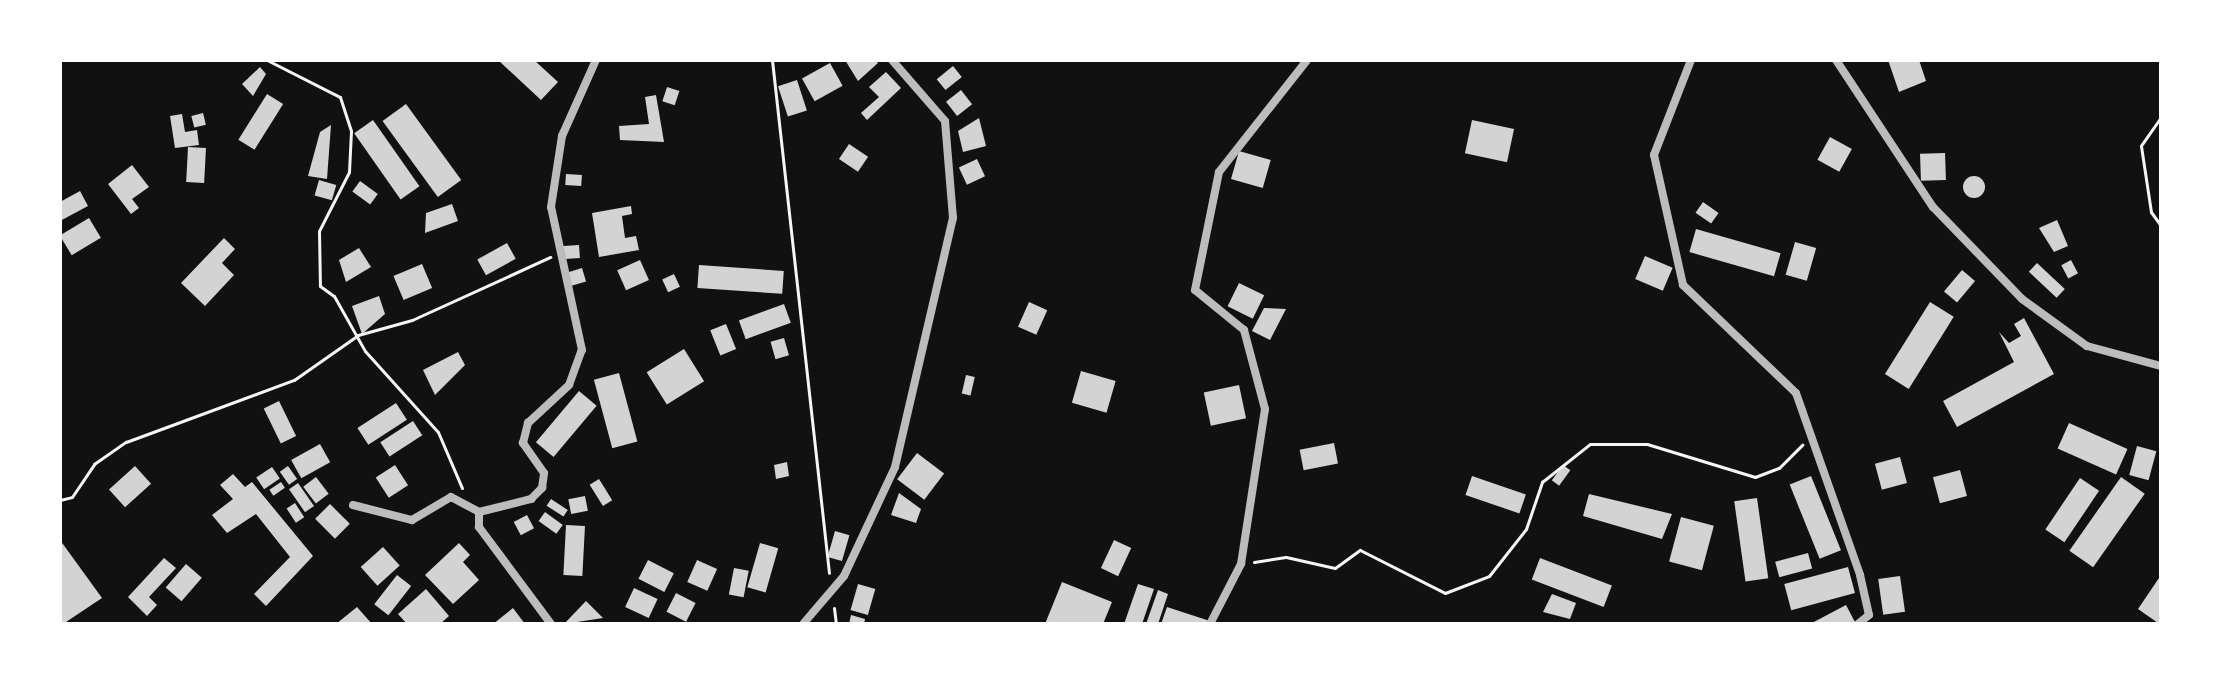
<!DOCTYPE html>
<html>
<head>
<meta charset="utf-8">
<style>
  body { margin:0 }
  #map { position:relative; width:2221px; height:684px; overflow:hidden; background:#111; font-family:"Source Sans 3",sans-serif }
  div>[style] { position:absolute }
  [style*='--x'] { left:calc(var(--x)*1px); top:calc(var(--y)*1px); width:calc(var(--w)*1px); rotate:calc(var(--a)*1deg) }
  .building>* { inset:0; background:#d3d3d3; transform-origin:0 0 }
  .round { border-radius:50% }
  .path>* { height:3px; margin:-1.5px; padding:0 1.5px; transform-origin:1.5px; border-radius:1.5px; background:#f5f5f5 }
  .minor>* { height:8px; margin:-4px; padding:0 4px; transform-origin:4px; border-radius:4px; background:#bcbcbc }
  span { translate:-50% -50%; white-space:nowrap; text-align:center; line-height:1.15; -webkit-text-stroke:6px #fff; paint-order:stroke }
  .frame { position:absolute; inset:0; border:62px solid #fff; pointer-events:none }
</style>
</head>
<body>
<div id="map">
  <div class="building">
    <i style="clip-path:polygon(498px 60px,534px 60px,558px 82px,541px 100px)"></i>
    <i style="clip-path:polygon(845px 60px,875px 60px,878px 63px,858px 81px)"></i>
    <i style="clip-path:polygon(1888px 60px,1919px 60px,1926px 81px,1899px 92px)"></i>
    <i style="left:830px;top:63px;width:26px;height:32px;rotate:61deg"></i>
    <i style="left:953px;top:66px;width:14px;height:21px;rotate:51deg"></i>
    <i style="clip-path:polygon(260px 67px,266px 74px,253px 96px,242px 84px)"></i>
    <i style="clip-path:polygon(886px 72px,901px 88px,867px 120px,861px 113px,879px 97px,869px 87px)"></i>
    <i style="left:797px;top:80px;width:32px;height:20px;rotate:72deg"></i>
    <i style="left:667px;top:87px;width:13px;height:15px;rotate:18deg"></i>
    <i style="left:961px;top:90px;width:18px;height:19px;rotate:52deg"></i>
    <i style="left:267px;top:94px;width:19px;height:54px;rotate:32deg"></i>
    <i style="clip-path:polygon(656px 95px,664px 142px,620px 140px,619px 126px,649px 124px,645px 97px)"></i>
    <i style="left:406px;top:104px;width:94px;height:29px;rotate:54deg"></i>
    <i style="left:203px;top:113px;width:12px;height:12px;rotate:76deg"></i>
    <i style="clip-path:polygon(182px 114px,185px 132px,197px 130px,199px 145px,175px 148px,170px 116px)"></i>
    <i style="clip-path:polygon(979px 118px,986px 146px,963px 152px,958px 131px)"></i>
    <i style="left:373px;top:120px;width:81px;height:23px;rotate:55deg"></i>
    <i style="left:1472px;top:120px;width:43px;height:34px;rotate:12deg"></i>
    <i style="clip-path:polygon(331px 125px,327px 179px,308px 176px,320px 132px)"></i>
    <i style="left:1830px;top:137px;width:25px;height:26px;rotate:29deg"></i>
    <i style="left:849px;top:144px;width:23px;height:18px;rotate:34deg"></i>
    <i style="left:188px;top:147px;width:18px;height:35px;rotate:3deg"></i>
    <i style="left:1239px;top:151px;width:33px;height:29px;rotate:16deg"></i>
    <i style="left:1945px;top:153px;width:27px;height:25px;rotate:88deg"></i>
    <i style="left:977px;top:159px;width:19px;height:20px;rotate:65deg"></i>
    <i style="clip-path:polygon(132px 165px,149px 187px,132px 199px,139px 208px,131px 214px,108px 184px)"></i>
    <i style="left:566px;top:174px;width:16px;height:11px;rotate:4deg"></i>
    <i class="round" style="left:1963px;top:176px;width:22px;height:22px"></i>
    <i style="left:319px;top:180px;width:18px;height:16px;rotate:16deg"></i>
    <i style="left:360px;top:181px;width:22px;height:13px;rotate:36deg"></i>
    <i style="clip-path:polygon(80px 191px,88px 206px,60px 221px,60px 202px)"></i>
    <i style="left:1703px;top:202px;width:19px;height:13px;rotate:35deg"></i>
    <i style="clip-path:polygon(452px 204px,458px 221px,425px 233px,426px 213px)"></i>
    <i style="clip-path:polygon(631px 206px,632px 214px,622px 216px,625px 238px,636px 236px,639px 250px,599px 257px,592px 213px)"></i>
    <i style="left:89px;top:218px;width:23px;height:34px;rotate:59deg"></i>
    <i style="clip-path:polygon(2057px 220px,2068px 246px,2054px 252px,2039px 228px)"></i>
    <i style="left:1696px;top:229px;width:88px;height:24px;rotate:16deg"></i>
    <i style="clip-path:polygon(224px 238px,235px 249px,222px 263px,234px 275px,205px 306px,181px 283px)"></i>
    <i style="left:1795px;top:242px;width:22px;height:34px;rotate:16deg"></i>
    <i style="left:507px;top:243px;width:18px;height:34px;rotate:61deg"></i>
    <i style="left:579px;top:245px;width:13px;height:19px;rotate:86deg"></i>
    <i style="clip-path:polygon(359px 248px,371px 267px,346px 282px,339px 260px)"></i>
    <i style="left:1645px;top:256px;width:30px;height:25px;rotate:23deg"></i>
    <i style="left:640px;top:260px;width:22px;height:25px;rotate:66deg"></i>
    <i style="left:2071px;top:260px;width:15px;height:11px;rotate:62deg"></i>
    <i style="left:2037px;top:263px;width:38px;height:12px;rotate:43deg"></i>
    <i style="left:422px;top:264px;width:26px;height:31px;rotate:67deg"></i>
    <i style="left:699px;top:265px;width:85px;height:23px;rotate:4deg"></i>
    <i style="left:582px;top:268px;width:14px;height:17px;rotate:73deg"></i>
    <i style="left:1962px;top:270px;width:17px;height:28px;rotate:40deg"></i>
    <i style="left:674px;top:274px;width:14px;height:13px;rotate:65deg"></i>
    <i style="left:1239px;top:283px;width:28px;height:26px;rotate:26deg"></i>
    <i style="clip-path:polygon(379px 296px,385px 314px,362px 334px,352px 306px)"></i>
    <i style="left:1029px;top:302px;width:20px;height:27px;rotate:24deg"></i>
    <i style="left:1930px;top:302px;width:28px;height:85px;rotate:32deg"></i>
    <i style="left:784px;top:304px;width:20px;height:48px;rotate:70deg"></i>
    <i style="clip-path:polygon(1264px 308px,1286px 309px,1270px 340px,1252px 331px)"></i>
    <i style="clip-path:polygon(2024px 318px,2054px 374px,1957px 427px,1943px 401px,2014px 362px,1999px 332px,2009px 343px,2021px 336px,2014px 324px)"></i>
    <i style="left:726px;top:324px;width:27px;height:17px;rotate:68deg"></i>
    <i style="left:784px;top:338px;width:18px;height:14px;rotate:74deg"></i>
    <i style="left:684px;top:349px;width:38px;height:44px;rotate:58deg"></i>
    <i style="clip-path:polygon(458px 352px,465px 365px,435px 395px,423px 370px)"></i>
    <i style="left:1081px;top:371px;width:36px;height:33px;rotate:16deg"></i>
    <i style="left:619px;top:373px;width:71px;height:26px;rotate:75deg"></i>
    <i style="left:966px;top:375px;width:9px;height:19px;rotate:13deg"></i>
    <i style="left:1239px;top:385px;width:34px;height:36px;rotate:78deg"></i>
    <i style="left:579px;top:391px;width:23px;height:67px;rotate:40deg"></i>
    <i style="left:279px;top:401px;width:39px;height:17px;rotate:64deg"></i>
    <i style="left:396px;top:403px;width:20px;height:46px;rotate:57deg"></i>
    <i style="left:413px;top:421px;width:17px;height:39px;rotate:57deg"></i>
    <i style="left:2069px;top:423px;width:64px;height:28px;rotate:24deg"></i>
    <i style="left:1334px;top:443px;width:21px;height:35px;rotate:79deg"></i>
    <i style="left:320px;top:444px;width:21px;height:33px;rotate:61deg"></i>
    <i style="left:2137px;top:446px;width:20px;height:30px;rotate:15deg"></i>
    <i style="left:917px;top:453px;width:34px;height:33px;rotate:37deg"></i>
    <i style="left:1900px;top:457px;width:27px;height:26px;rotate:75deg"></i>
    <i style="clip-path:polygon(787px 462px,789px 476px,776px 479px,774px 465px)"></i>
    <i style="left:395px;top:465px;width:24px;height:23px;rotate:57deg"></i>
    <i style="left:1563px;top:465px;width:9px;height:19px;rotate:36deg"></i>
    <i style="left:135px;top:466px;width:24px;height:35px;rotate:48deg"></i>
    <i style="left:288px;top:466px;width:16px;height:10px;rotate:55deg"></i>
    <i style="left:272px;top:467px;width:14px;height:19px;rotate:56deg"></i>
    <i style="left:1960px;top:470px;width:27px;height:28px;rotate:75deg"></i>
    <i style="clip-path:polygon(233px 474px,245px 487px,252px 482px,313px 556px,266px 606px,254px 594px,290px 557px,256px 514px,227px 533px,212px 515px,233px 499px,220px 485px)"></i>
    <i style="left:1472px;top:476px;width:57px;height:20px;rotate:19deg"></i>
    <i style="left:1811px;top:476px;width:80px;height:23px;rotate:68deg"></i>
    <i style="left:316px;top:477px;width:21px;height:16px;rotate:53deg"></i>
    <i style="left:2121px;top:477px;width:29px;height:90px;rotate:35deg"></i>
    <i style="left:2080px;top:478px;width:23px;height:62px;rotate:34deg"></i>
    <i style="left:599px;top:479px;width:25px;height:11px;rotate:58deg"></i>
    <i style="left:281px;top:482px;width:7px;height:14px;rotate:56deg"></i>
    <i style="left:298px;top:483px;width:28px;height:11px;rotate:55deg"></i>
    <i style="clip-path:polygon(899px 493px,921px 509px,916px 523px,891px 515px)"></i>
    <i style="clip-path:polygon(1589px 494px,1672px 514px,1662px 539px,1583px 516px)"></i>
    <i style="left:585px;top:496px;width:15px;height:17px;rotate:79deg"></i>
    <i style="left:1757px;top:498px;width:81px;height:23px;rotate:82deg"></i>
    <i style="left:551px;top:499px;width:20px;height:8px;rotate:33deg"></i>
    <i style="left:295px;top:503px;width:17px;height:10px;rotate:57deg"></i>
    <i style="left:330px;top:504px;width:28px;height:21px;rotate:45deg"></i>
    <i style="left:545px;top:512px;width:22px;height:11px;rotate:36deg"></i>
    <i style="left:527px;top:515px;width:15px;height:15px;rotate:62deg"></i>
    <i style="left:1681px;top:517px;width:34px;height:46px;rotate:15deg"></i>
    <i style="left:566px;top:525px;width:19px;height:50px;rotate:3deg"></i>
    <i style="left:835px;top:531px;width:15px;height:27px;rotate:16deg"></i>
    <i style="clip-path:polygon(60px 540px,102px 598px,63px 624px,60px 624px)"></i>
    <i style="left:1114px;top:540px;width:19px;height:31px;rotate:25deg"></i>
    <i style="clip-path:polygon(459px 543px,470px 555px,463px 562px,479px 580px,453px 604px,425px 575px)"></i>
    <i style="left:760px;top:543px;width:19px;height:46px;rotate:16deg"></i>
    <i style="left:383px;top:547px;width:25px;height:30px;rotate:48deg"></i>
    <i style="left:1808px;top:553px;width:16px;height:34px;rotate:75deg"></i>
    <i style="clip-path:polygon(164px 558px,176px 568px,149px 597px,157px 605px,147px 616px,128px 597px)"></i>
    <i style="left:1540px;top:558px;width:77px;height:23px;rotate:21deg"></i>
    <i style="left:648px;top:560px;width:29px;height:21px;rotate:27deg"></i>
    <i style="left:697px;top:560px;width:22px;height:24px;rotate:24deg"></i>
    <i style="left:186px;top:564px;width:21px;height:31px;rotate:41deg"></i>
    <i style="left:1848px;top:567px;width:27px;height:66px;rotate:75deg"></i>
    <i style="left:734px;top:568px;width:15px;height:27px;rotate:11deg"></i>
    <i style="left:397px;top:575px;width:18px;height:37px;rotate:38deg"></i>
    <i style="clip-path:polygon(2161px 575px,2161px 618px,2158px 623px,2138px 609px)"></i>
    <i style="left:1900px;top:576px;width:36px;height:22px;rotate:82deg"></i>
    <i style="clip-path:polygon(1062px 582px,1112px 602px,1103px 624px,1045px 624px)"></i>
    <i style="left:858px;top:584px;width:18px;height:27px;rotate:16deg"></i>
    <i style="clip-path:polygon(1138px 584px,1154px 589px,1142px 624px,1124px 624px)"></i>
    <i style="left:634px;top:588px;width:26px;height:21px;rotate:25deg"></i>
    <i style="clip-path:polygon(426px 589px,449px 616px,440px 624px,407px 624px,398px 614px)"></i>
    <i style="clip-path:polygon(1158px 590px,1168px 594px,1158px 624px,1146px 624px)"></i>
    <i style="left:676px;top:593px;width:22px;height:21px;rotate:27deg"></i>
    <i style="clip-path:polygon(1552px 594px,1576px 603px,1570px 619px,1543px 612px)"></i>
    <i style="clip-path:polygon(586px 601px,603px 618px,564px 624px)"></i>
    <i style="clip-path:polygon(1846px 605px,1856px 624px,1810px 624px)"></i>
    <i style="clip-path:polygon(357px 607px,372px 624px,336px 624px)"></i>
    <i style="clip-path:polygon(1167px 607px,1216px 623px,1216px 624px,1161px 624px)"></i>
    <i style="clip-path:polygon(513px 608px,525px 624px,493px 624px)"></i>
    <i style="clip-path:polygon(851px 615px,865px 619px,864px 624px,849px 624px)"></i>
  </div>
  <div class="path">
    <i style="--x:267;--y:60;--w:82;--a:26.9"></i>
    <i style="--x:340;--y:97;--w:36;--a:72"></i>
    <i style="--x:351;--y:131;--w:41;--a:92.8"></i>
    <i style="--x:349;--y:172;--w:66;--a:117"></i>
    <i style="--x:319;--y:231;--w:55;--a:89"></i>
    <i style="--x:320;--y:286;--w:17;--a:36"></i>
    <i style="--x:334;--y:296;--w:63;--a:60.6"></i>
    <i style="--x:365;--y:351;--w:109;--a:48"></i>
    <i style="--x:438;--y:432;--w:61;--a:66.8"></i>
    <i style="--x:772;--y:60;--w:516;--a:83.66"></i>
    <i style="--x:2161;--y:117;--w:35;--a:125"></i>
    <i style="--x:2141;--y:146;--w:67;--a:81.4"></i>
    <i style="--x:2151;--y:212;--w:17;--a:54"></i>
    <i style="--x:60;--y:500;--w:12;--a:-14"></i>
    <i style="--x:72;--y:497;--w:40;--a:-56"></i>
    <i style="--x:94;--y:464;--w:39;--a:-35"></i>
    <i style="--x:126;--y:442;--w:179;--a:-20.3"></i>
    <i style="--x:294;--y:380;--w:78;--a:-35.1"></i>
    <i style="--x:358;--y:335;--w:56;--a:-15.5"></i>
    <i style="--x:412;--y:320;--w:152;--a:-24.5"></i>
    <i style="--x:1254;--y:562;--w:32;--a:-9"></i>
    <i style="--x:1286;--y:557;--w:50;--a:12.7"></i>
    <i style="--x:1335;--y:568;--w:31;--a:-36"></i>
    <i style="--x:1360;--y:550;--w:95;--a:26.8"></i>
    <i style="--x:1445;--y:593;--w:47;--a:-21.1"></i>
    <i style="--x:1489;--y:576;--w:60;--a:-51.8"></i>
    <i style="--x:1526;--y:529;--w:50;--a:-71.2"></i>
    <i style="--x:1542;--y:482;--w:61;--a:-38.4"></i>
    <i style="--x:1590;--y:444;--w:57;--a:0"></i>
    <i style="--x:1647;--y:444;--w:113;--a:17"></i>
    <i style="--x:1755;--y:477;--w:26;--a:-21"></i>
    <i style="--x:1779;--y:468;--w:33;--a:-45"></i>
    <i style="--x:834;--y:608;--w:16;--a:83"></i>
  </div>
  <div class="minor">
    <i style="--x:1691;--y:60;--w:102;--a:111.3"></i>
    <i style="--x:1654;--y:155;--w:133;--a:77.4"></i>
    <i style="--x:1683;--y:285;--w:156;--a:43.7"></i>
    <i style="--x:1796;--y:393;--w:193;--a:70.6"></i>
    <i style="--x:1860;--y:575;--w:41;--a:77.3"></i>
    <i style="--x:1869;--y:615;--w:14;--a:141"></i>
    <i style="--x:1836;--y:60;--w:176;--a:56.6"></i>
    <i style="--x:1933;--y:207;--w:128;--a:45.9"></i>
    <i style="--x:2022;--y:299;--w:80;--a:35.9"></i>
    <i style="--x:2087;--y:346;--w:77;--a:15.1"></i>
    <i style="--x:353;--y:505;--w:61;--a:14.3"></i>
    <i style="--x:412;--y:520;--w:45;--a:-30.5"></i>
    <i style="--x:451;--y:497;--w:32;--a:28"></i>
    <i style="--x:551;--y:624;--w:121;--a:-126.6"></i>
    <i style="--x:479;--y:527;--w:15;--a:-90"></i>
    <i style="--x:479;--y:512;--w:54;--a:-14"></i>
    <i style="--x:531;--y:499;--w:16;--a:-45"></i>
    <i style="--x:542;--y:488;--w:15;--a:-82"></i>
    <i style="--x:544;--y:473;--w:37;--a:-125"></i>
    <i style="--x:523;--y:443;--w:21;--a:-76"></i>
    <i style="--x:528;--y:423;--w:56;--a:-42.8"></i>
    <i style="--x:569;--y:385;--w:37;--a:-70"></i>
    <i style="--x:582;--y:350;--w:146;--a:-102.2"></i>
    <i style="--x:551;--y:207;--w:72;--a:-81.2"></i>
    <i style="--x:562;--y:136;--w:83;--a:-65.9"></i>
    <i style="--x:803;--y:624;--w:63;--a:-49.5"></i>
    <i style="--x:844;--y:576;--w:120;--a:-64.9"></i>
    <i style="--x:895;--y:467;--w:256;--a:-76.9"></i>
    <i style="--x:953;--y:218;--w:97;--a:-94.7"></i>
    <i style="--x:945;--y:121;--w:81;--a:-131"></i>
    <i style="--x:1210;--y:624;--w:68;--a:-62.7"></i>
    <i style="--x:1241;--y:564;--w:157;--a:-81.2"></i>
    <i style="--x:1265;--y:409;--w:82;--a:-104.9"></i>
    <i style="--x:1244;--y:330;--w:63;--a:-140.8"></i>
    <i style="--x:1195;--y:290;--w:120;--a:-78.5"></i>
    <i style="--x:1219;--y:172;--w:142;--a:-51.8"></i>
  </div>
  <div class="frame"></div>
</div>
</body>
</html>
